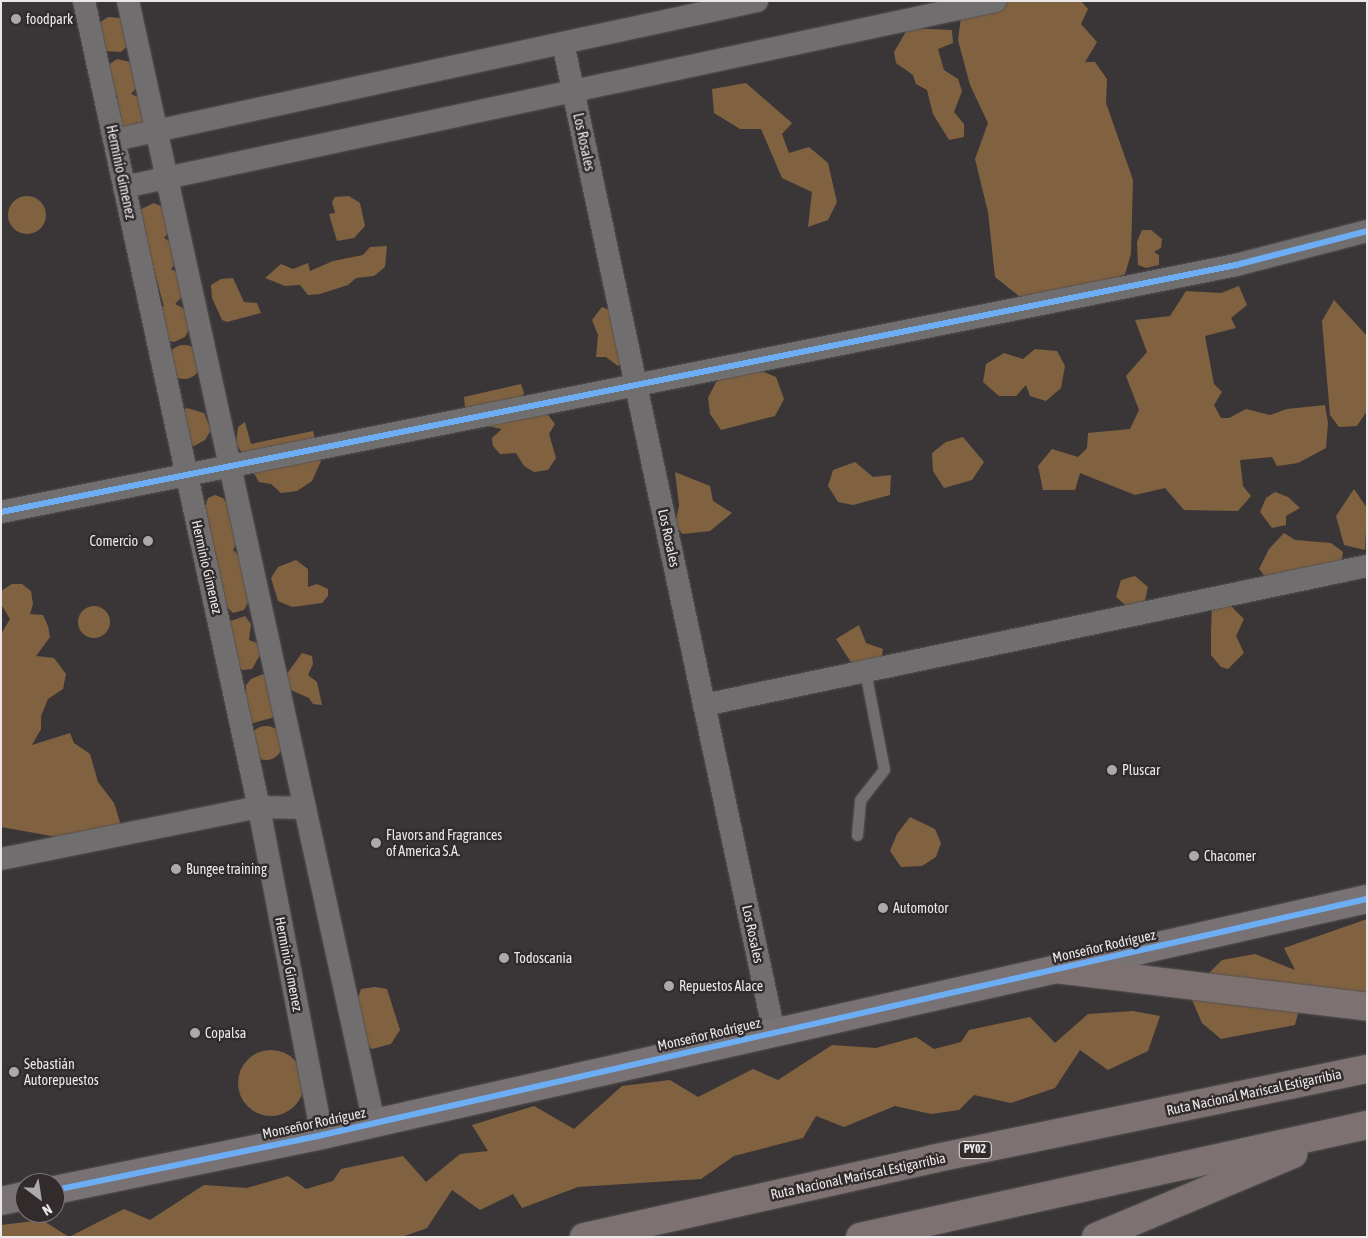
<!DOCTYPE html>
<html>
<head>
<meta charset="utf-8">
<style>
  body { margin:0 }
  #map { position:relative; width:1368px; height:1238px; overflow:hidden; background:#3a3638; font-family:"Asap Condensed",sans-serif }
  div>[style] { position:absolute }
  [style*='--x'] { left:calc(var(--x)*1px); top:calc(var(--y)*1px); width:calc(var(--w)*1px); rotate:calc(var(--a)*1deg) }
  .forest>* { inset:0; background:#806241 }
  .round { border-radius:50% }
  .roads { filter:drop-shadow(0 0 1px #565354) drop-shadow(0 0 1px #565354) }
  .lane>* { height:11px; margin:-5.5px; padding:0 5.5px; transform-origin:5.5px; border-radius:5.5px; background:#716e6f }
  .street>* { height:22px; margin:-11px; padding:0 11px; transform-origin:11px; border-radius:11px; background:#716e6f }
  .secondary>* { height:28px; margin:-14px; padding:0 14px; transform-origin:14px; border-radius:14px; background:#787274 }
  .highway>* { height:28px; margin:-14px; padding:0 14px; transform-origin:14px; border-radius:14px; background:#7d7271 }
  .cycleway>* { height:6px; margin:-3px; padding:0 3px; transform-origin:3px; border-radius:3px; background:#6dadf4 }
  .dots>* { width:14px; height:14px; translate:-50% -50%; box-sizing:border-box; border:2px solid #312b2c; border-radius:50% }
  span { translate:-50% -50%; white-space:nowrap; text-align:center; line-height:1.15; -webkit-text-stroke:5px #312b2c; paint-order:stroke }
  .shield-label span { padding:1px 4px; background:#312b2c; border:1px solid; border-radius:4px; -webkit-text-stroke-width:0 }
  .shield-label { font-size:12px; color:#ebe7e8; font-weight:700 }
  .poi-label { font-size:14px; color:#ebe7e8 }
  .left { translate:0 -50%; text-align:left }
  .right { translate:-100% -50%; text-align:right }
  .street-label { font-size:14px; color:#ebe7e8 }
  .frame { position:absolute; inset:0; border:2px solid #ebe7e8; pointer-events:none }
  .north { position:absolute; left:15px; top:1173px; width:50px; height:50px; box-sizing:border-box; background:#312b2c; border:1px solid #7b7677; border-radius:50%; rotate:149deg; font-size:14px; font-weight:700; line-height:20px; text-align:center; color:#ebe7e8 }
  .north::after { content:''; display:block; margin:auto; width:18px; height:22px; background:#ada9aa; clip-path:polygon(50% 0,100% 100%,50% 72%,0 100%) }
</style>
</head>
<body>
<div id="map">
  <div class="forest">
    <i style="clip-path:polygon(963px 1px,1081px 1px,1088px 9px,1081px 24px,1097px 42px,1085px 62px,1095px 62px,1107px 79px,1106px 103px,1133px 180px,1131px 254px,1125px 274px,1068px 299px,1019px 296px,995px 277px,988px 212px,975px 159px,988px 123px,970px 85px,958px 40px)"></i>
    <i style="clip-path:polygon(108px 17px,120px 18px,130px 44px,121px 52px,103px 51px,98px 24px)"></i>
    <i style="clip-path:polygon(908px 28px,952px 30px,953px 43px,938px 49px,944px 70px,958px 79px,962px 91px,954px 112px,964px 124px,964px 137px,949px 140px,933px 114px,927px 90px,916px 84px,913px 75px,896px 63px,894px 52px)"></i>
    <i style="clip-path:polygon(117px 59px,134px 63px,138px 86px,131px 94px,140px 98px,144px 121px,141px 126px,123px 131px,112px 101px,118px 96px,111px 93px,107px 66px)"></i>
    <i style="clip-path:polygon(746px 83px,792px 123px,782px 134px,789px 153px,809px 147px,828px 163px,837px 202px,828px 220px,808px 227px,812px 192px,782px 178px,761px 129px,740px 129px,714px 113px,712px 89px)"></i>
    <i style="clip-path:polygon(349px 196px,360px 203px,365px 226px,354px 238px,337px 241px,329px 214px,335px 213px,332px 202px,335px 197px)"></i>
    <i class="round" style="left:8px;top:196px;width:38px;height:38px"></i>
    <i style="clip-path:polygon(154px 203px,165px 208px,170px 231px,164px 238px,171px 242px,174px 265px,171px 269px,179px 273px,183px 296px,175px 304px,185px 309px,191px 326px,185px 337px,174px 342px,168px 341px,161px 308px,164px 306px,137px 211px)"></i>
    <i style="clip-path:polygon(1142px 230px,1151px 230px,1162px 239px,1161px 248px,1154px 252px,1159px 255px,1159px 265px,1146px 268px,1138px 265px,1137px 242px)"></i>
    <i style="clip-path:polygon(387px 246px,385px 267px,374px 276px,356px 278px,348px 285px,320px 294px,308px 295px,300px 285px,285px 286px,265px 278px,281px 264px,293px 269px,308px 263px,310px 271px,333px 261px,363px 255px,370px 247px)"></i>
    <i style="clip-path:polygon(233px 278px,244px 302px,257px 303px,261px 313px,227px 322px,222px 320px,212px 298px,211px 285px,221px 279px)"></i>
    <i style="clip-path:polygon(1239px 286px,1247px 305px,1231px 318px,1236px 328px,1205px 336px,1214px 384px,1222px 392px,1214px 405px,1221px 418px,1229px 418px,1246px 409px,1270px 415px,1287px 409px,1325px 405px,1328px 423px,1326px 448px,1298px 463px,1277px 466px,1272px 457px,1240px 460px,1243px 486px,1251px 496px,1238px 511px,1184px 510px,1165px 488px,1135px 495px,1080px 473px,1075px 490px,1043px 490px,1038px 466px,1052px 449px,1078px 457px,1087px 448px,1088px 433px,1130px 429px,1139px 410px,1126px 376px,1147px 352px,1135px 320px,1170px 316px,1186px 291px,1221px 293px)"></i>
    <i style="clip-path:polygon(1334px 300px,1367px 336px,1367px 411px,1357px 426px,1339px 427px,1330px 415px,1322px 321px)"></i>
    <i style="clip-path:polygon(602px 307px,611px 311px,624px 363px,618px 366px,606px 357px,596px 357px,598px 335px,592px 320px)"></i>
    <i class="round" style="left:167px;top:345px;width:34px;height:34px"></i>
    <i style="clip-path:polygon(1035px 349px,1057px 351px,1065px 366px,1061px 388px,1046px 401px,1030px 396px,1026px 385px,1016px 396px,999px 396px,983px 382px,986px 364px,1004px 353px,1023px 359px)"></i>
    <i style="clip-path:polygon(735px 367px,754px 368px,776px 377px,784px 399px,775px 416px,721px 430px,710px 414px,708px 398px,716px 382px)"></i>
    <i style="clip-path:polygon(521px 384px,524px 393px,516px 407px,541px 406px,555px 424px,549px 434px,556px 458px,548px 470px,534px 472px,524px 466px,516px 453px,500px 454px,493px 446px,492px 438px,502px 429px,482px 425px,468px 417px,465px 407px,464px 397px)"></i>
    <i style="clip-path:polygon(187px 408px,204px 413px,211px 430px,205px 440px,194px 446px,187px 445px,181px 411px)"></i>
    <i style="clip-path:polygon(245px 422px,251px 444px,313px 431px,321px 461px,312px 481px,297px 491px,281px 493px,271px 484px,259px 482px,236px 443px,238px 427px)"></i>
    <i style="clip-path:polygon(963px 437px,984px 462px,972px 480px,944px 488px,933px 471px,932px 453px,946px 442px)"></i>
    <i style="clip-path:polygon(855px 462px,873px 477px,891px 475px,890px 495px,853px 505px,838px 502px,828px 486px,833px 470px)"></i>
    <i style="clip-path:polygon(675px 472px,710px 486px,713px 501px,732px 513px,710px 531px,683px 534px,675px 526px,679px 505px)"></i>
    <i style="clip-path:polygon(1354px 489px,1367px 508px,1365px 550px,1344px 545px,1336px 516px)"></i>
    <i style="clip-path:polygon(1275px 492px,1288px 497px,1300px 508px,1286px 516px,1286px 525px,1272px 528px,1260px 512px,1266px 498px)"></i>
    <i style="clip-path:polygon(215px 495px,223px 498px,230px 507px,237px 543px,233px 550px,246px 561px,249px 601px,244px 610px,233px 613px,223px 603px,204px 510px,208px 498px)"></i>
    <i style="clip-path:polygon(1284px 533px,1295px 540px,1331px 543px,1343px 552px,1341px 564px,1278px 592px,1259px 569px,1269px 549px)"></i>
    <i style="clip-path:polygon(296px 560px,308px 569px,308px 587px,317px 584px,328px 589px,328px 596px,322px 603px,292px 607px,278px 601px,271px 578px,278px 567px)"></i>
    <i style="clip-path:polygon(1135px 576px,1148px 587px,1145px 600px,1131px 610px,1116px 597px,1121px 580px)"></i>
    <i style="clip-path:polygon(12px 584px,22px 584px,31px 591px,33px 604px,30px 614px,43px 615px,48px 626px,50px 637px,36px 656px,54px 658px,66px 674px,63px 689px,48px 699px,41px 716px,41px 729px,32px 745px,70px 733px,74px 743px,90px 754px,98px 782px,114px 803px,124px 835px,57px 837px,1px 827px,1px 634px,10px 619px,2px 606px,1px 591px)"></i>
    <i style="clip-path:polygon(1229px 604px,1244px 619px,1236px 636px,1244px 653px,1228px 669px,1221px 667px,1211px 655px,1211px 632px,1212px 606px)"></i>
    <i class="round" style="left:78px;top:606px;width:32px;height:32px"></i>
    <i style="clip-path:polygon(245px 616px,251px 624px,249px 640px,257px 643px,261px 653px,252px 669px,242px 670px,234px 665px,228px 622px)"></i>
    <i style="clip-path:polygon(859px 625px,866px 643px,883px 649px,881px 662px,856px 670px,836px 639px)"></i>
    <i style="clip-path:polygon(302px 653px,312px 656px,313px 664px,308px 675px,317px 682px,322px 705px,313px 704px,309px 698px,286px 688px,286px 675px)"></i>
    <i style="clip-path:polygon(263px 674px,270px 680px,275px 717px,253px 723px,246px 719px,241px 696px,246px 692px,246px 685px,251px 679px)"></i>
    <i class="round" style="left:249px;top:726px;width:34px;height:34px"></i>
    <i style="clip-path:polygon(910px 817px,935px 829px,941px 843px,936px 857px,922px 866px,901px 867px,890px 851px,897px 834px)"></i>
    <i style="clip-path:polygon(1367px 919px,1367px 1009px,1302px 998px,1295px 1025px,1221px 1039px,1202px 1023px,1189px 993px,1222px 960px,1255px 954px,1295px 970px,1284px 948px)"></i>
    <i style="clip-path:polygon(375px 987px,387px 989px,400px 1030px,391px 1044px,372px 1049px,362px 1040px,357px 1001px,361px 989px)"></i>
    <i style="clip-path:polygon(1133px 1011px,1160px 1016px,1148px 1051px,1108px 1070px,1080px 1050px,1055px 1088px,1011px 1103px,974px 1095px,959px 1110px,931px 1114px,895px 1106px,844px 1127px,816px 1116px,803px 1138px,734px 1156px,701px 1179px,578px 1187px,522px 1208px,513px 1194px,480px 1210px,452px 1190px,427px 1228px,402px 1237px,1px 1237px,1px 1225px,42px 1220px,69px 1237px,124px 1209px,150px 1220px,204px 1185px,247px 1188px,288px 1176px,306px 1189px,333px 1181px,341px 1169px,403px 1156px,426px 1182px,460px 1154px,488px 1151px,472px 1125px,534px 1106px,574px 1129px,622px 1086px,670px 1080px,698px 1097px,753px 1069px,778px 1080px,832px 1045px,876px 1048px,916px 1037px,934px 1049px,961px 1042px,969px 1030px,1030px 1017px,1055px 1043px,1088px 1014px)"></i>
    <i class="round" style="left:238px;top:1050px;width:66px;height:66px"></i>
  </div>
  <div class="roads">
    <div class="lane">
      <i style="--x:857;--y:835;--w:35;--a:-85"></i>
      <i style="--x:860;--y:800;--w:39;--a:-52"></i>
      <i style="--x:884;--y:769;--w:100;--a:-101"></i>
    </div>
    <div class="street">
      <i style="--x:84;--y:1;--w:821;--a:77.76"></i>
      <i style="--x:258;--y:803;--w:338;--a:79.1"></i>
      <i style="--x:128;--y:1;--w:1149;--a:77.63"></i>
      <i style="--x:563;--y:43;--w:1011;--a:77.96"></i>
      <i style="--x:114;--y:140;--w:658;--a:-12.2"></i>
      <i style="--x:124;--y:187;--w:891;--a:-12.05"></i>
      <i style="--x:1;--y:512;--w:1259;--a:-11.31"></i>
      <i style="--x:1236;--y:265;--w:135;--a:-14.5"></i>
      <i style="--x:704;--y:705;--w:677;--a:-11.84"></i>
      <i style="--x:1;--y:859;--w:263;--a:-11.4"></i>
      <i style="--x:259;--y:807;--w:46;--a:1.2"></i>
    </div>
    <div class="secondary">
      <i style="--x:55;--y:1190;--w:273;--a:-11.6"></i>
      <i style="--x:322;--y:1135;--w:1071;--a:-12.73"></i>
      <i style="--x:1;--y:1201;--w:25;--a:-12"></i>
    </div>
    <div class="highway">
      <i style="--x:1055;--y:969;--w:314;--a:6.9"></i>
      <i style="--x:584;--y:1237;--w:357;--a:-12.6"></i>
      <i style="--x:932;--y:1159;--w:444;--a:-11.7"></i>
      <i style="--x:860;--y:1237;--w:519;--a:-12.46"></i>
      <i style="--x:1096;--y:1237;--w:214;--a:-22.8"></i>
    </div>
  </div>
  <div class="cycleway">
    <i style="--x:1;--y:512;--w:1259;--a:-11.31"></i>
    <i style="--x:1236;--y:265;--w:135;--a:-14.5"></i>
    <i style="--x:55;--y:1190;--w:273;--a:-11.6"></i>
    <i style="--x:322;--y:1135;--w:1071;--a:-12.73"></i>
  </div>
  <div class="dots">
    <i style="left:16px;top:19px;background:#ada9aa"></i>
    <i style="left:148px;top:541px;background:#ada9aa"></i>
    <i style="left:1112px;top:770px;background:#ada9aa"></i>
    <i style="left:376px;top:843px;background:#ada9aa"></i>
    <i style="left:1194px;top:856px;background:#ada9aa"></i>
    <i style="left:176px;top:869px;background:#ada9aa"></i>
    <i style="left:883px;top:908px;background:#ada9aa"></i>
    <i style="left:504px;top:958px;background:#ada9aa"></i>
    <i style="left:669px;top:986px;background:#ada9aa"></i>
    <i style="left:195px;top:1033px;background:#ada9aa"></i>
    <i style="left:14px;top:1072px;background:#ada9aa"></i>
  </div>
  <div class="shield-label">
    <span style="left:975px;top:1150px">PY02</span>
  </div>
  <div class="poi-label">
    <span class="left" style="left:26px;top:19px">foodpark</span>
    <span class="right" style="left:138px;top:541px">Comercio</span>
    <span class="left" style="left:1122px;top:770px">Pluscar</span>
    <span class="left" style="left:386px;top:843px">Flavors and Fragrances<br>of America S.A.</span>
    <span class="left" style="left:1204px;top:856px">Chacomer</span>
    <span class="left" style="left:186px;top:869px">Bungee training</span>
    <span class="left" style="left:893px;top:908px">Automotor</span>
    <span class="left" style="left:514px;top:958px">Todoscania</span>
    <span class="left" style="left:679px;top:986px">Repuestos Alace</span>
    <span class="left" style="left:205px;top:1033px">Copalsa</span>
    <span class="left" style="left:24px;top:1072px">Sebastián<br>Autorepuestos</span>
  </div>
  <div class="street-label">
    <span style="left:584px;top:142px;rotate:78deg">Los Rosales</span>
    <span style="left:121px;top:172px;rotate:78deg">Herminio Gimenez</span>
    <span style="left:669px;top:538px;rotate:78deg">Los Rosales</span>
    <span style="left:207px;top:567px;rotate:77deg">Herminio Gimenez</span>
    <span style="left:753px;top:934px;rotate:78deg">Los Rosales</span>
    <span style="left:1104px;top:946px;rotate:-13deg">Monseñor Rodríguez</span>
    <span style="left:289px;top:964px;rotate:79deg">Herminio Gimenez</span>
    <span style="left:709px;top:1034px;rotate:-13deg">Monseñor Rodríguez</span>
    <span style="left:1254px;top:1092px;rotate:-12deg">Ruta Nacional Mariscal Estigarribia</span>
    <span style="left:314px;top:1123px;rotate:-12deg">Monseñor Rodríguez</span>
    <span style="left:858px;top:1176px;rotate:-12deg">Ruta Nacional Mariscal Estigarribia</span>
  </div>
  <div class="frame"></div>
  <div class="north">N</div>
</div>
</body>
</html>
